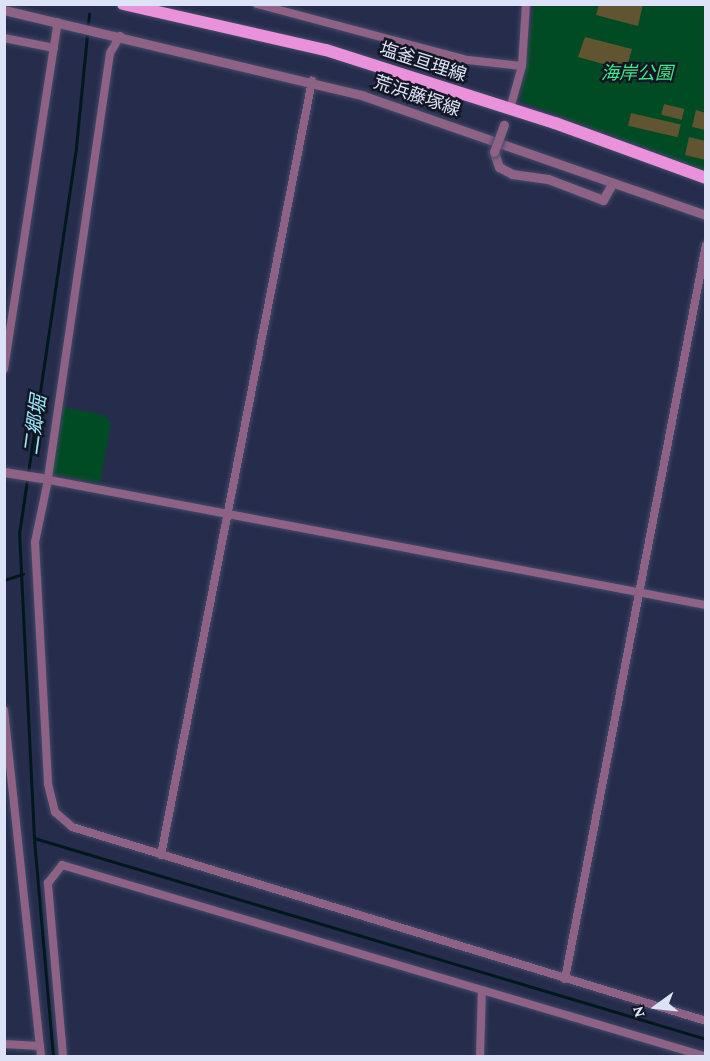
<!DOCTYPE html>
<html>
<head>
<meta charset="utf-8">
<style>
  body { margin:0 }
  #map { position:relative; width:710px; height:1061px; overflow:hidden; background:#262d4c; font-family:"Crimson Pro","Noto Sans JP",serif }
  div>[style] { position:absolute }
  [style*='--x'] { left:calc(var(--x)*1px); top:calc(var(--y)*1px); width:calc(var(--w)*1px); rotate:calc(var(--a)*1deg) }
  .green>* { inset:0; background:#004b24 }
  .stream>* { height:3px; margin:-1.5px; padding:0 1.5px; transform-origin:1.5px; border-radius:1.5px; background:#00171c }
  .building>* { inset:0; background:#605530; transform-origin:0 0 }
  .roads { filter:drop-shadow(0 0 2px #434a67) drop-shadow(0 0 2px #434a67) }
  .minor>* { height:8px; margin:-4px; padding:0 4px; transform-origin:4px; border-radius:4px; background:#8d6285 }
  .tertiary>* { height:9px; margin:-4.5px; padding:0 4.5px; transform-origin:4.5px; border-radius:4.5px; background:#8d6285 }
  .primary>* { height:12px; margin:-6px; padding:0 6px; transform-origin:6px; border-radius:6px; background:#e992db }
  .bridges { filter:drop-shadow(0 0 2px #434a67) drop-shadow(0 0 2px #434a67) }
  .tertiary-bridge>* { height:9px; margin:-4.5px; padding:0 4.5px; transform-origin:4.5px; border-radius:4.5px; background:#8d6285 }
  span { translate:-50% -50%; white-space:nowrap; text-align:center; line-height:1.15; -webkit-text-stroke:5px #131724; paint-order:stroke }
  .street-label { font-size:18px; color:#dde3f7 }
  .park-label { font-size:18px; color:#40ea87; font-style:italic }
  .water-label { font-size:20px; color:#98e3f4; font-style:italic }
  .frame { position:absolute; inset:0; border:6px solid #dde3f7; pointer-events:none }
  .north { position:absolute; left:626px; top:977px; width:60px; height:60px; -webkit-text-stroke:4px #131724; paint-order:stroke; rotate:255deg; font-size:16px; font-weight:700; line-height:24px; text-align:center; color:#dde3f7 }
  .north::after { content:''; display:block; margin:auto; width:21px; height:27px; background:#dde3f7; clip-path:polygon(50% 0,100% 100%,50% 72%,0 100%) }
</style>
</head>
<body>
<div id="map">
  <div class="green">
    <i style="clip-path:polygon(534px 5px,705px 5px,705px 171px,520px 101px)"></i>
    <i style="clip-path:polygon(59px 406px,104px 415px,111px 423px,100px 483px,54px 474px,51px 464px)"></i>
  </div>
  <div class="stream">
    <i style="--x:4;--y:580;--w:20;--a:-18"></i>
    <i style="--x:34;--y:838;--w:701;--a:16.65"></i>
    <i style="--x:53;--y:1056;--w:219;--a:-95"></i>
    <i style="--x:34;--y:838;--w:304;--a:-92.8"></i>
    <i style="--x:19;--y:534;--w:391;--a:-81.6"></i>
    <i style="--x:76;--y:147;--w:134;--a:-84.4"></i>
  </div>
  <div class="building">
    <i style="clip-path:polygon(599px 4px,643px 4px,638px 26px,596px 15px)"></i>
    <i style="clip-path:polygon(585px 37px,632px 49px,628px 63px,622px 62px,621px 69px,578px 57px)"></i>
    <i style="left:664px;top:104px;width:21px;height:11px;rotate:14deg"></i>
    <i style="clip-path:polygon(696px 110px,706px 113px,706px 130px,692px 127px)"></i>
    <i style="left:631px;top:113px;width:51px;height:13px;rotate:13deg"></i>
    <i style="clip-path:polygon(689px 137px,706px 141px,706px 160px,685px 155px)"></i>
  </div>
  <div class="roads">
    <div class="minor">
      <i style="--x:257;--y:4;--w:218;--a:14.9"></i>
      <i style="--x:468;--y:60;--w:54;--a:6.3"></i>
      <i style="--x:120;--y:36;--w:20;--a:120"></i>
      <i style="--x:110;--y:53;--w:431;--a:98.3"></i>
      <i style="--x:48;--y:480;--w:63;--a:101.8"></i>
      <i style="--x:35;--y:542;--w:242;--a:86.9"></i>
      <i style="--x:48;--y:784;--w:29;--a:76"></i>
      <i style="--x:55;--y:812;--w:23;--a:41"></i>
      <i style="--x:72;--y:827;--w:663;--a:17.01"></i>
      <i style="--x:4;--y:38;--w:51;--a:11.3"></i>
      <i style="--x:510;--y:109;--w:45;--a:-74.4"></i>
      <i style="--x:522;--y:66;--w:62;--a:-86.3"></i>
      <i style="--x:4;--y:369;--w:351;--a:-81.2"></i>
      <i style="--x:44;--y:479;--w:674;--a:10.78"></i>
      <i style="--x:4;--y:710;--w:338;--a:83.9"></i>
      <i style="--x:161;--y:855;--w:789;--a:-78.96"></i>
      <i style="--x:565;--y:979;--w:747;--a:-79.13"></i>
      <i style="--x:4;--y:1044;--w:36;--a:3"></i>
      <i style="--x:40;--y:1046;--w:10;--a:84"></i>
      <i style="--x:63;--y:1056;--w:174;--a:-95"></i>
      <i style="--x:48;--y:883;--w:23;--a:-52"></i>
      <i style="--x:62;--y:865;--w:670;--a:16.57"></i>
      <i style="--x:480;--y:1056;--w:66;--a:-88.3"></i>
    </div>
    <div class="tertiary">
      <i style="--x:4;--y:10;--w:370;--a:13.4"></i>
      <i style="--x:364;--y:96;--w:362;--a:19.2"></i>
      <i style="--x:494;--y:152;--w:16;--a:72"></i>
      <i style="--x:499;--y:167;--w:15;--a:28"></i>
      <i style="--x:512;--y:174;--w:36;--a:8"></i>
      <i style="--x:548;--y:179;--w:59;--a:20.9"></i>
      <i style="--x:603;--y:200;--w:18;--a:-61"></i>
      <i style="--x:4;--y:472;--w:38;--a:9"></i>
    </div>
    <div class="primary">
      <i style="--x:123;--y:4;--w:208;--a:12.8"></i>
      <i style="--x:326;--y:50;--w:240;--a:17.7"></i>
      <i style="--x:555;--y:123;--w:161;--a:20"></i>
    </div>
  </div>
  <div class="bridges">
    <div class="tertiary-bridge">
      <i style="--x:494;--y:152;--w:29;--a:-70"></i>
    </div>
  </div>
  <div class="street-label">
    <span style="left:423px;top:62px;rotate:18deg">塩釜亘理線</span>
    <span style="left:417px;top:96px;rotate:19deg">荒浜藤塚線</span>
  </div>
  <div class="park-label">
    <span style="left:637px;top:73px">海岸公園</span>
  </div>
  <div class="water-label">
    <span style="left:35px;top:425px;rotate:-82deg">二郷堀</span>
  </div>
  <div class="frame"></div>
  <div class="north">N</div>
</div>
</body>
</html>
